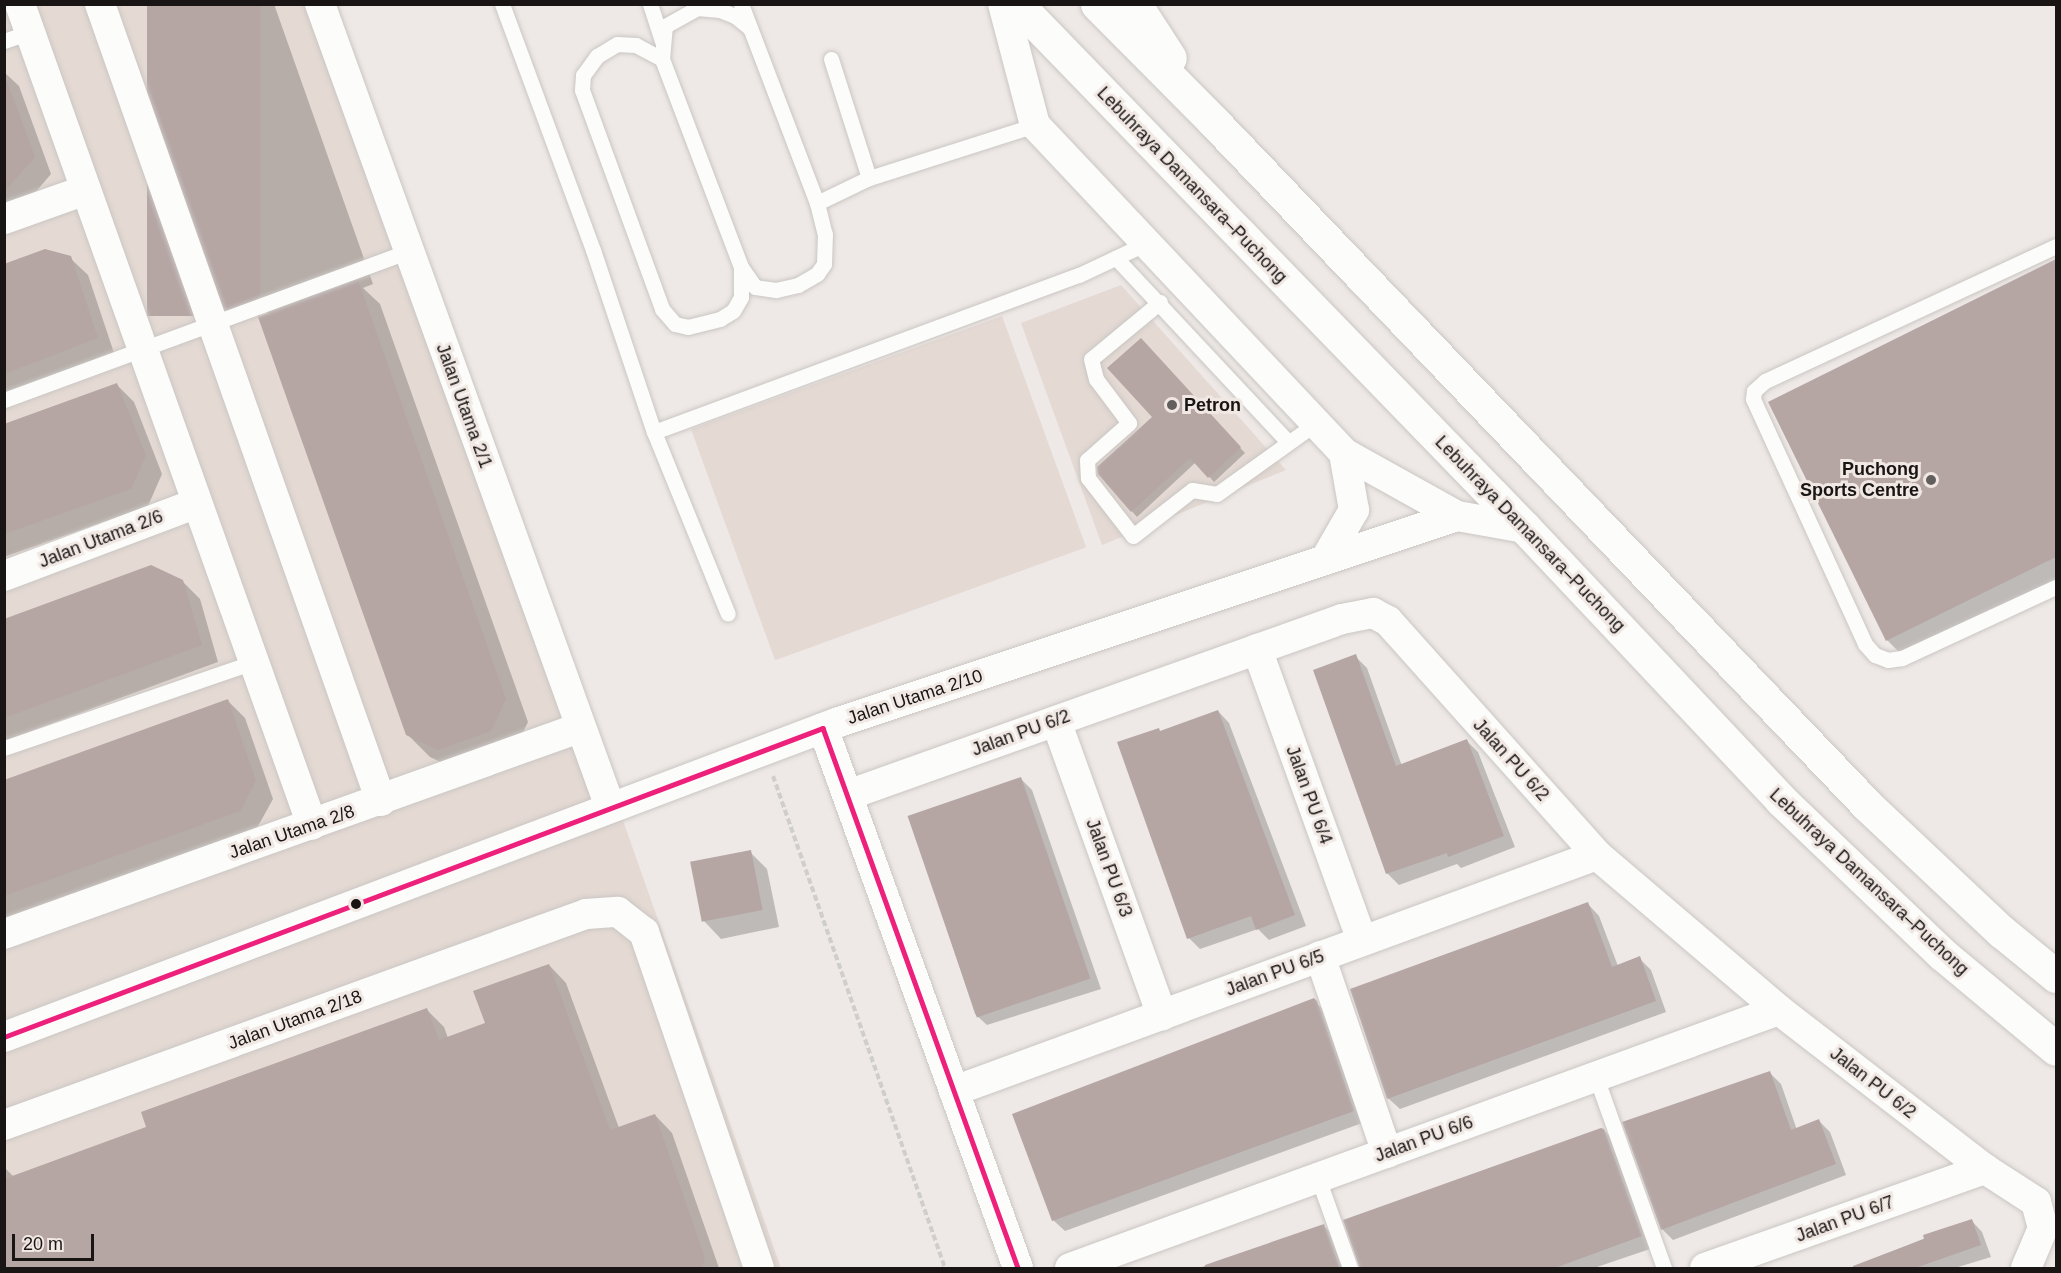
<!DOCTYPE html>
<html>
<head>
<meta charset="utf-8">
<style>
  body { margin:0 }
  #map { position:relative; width:2061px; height:1273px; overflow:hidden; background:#eee9e6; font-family:Helvetica,sans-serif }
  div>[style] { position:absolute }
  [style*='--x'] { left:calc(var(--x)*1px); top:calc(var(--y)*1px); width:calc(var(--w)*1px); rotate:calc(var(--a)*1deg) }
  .built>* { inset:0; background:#e4d9d3; transform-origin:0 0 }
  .shadow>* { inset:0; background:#0003 }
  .building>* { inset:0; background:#b5a6a4; transform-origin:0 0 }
  .path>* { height:4px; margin-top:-2px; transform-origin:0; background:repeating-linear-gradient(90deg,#cfcecc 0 6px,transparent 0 9px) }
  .roads { filter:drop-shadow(0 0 2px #cac6c3) drop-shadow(0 0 2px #cac6c3) }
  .lane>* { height:15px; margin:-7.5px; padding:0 7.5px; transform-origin:7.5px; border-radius:7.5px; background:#fcfcfb }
  .street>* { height:30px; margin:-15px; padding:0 15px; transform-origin:15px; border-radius:15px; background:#fcfcfb }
  .highway>* { height:33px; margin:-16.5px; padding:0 16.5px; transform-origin:16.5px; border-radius:16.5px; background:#fcfcfb }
  .bus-1>* { height:4.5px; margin:-2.25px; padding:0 2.25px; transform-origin:2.25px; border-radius:2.25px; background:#ed207b }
  .dots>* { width:16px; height:16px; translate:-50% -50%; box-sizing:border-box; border:3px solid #f1e8e3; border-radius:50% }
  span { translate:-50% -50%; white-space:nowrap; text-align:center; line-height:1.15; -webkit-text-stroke:6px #f1e8e3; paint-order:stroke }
  .street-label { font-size:18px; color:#181514 }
  .poi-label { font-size:18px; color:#181514; font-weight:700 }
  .left { translate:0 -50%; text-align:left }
  .right { translate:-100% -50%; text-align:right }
  .frame { position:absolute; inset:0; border:6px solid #181514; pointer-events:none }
  .scale { position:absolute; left:12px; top:1234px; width:82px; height:27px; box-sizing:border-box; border:3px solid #181514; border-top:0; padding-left:8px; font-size:18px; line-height:21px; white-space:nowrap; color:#181514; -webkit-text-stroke:4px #f1e8e3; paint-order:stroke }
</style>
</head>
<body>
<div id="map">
  <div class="built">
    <i style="clip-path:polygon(5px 5px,335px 5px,781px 1268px,5px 1268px)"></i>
    <i style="clip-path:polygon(1121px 285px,1286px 470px,1102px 545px,1021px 323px)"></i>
    <i style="left:1002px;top:316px;width:246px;height:331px;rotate:70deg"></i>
  </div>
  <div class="shadow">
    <i style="clip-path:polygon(149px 4px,274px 4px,373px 284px,363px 288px,380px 304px,528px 722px,513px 753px,461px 772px,430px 757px,407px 734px,269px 314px,252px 298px)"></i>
    <i style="clip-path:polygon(4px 72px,19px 86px,51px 174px,34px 194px,4px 204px)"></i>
    <i style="clip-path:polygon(70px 258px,88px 275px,115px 356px,4px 398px,4px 265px)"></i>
    <i style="clip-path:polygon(2056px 261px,2056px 590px,1910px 663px,1887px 640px,1770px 403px)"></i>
    <i style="clip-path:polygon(1141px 340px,1245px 453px,1214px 482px,1196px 462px,1137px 517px,1099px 474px,1154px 417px)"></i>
    <i style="clip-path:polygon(117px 385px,134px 402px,162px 474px,148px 506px,4px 557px,4px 426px)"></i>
    <i style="clip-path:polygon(182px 581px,200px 599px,218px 662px,4px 741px,4px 621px)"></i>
    <i style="clip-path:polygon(1355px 656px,1367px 668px,1402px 766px,1467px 741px,1478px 752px,1515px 847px,1461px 868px,1457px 864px,1399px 885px,1387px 873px)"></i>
    <i style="clip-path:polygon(228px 701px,245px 718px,273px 799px,257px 828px,4px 919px,4px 782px)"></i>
    <i style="clip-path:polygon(1218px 711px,1229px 723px,1306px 926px,1269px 940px,1258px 929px,1200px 949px,1189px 938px,1161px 732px)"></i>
    <i style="clip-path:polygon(1021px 779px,1032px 790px,1101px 989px,987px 1025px,975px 1014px,910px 818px)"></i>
    <i style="clip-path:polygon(750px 852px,767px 869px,779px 927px,721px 939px,704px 921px)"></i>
    <i style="clip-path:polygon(1588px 904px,1599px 916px,1618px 966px,1639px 958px,1651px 970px,1666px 1012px,1400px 1109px,1388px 1098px)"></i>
    <i style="clip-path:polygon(549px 965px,566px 983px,619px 1128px,655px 1115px,672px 1133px,719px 1268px,4px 1268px,4px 1167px,14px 1177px,148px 1128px,427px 1010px,444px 1027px,448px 1038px,487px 1024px)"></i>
    <i style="clip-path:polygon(1313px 1000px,1325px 1011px,1365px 1122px,1065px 1231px,1053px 1220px)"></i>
    <i style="clip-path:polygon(1770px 1073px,1781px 1084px,1797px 1130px,1819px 1121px,1830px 1132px,1846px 1175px,1673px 1240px,1662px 1229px)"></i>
    <i style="clip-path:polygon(1604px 1130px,1615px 1142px,1653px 1248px,1594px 1268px,1360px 1268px)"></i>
    <i style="clip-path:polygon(1971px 1220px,1982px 1232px,1991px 1257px,1955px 1268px,1850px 1268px)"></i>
    <i style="clip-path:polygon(1323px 1225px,1335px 1237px,1346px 1268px,1199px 1268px)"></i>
  </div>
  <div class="building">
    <i style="left:147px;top:4px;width:113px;height:312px"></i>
    <i style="clip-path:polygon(7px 81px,35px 157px,4px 192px,4px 82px)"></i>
    <i style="clip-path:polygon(45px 249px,71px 256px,98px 338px,4px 374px,4px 264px)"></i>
    <i style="clip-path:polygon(2056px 259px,2056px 557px,1886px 641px,1768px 402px)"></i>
    <i style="clip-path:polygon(358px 280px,506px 699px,491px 731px,438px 750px,406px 735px,258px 317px)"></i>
    <i style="clip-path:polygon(1141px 338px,1241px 447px,1208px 478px,1190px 458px,1131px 512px,1098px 474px,1097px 467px,1152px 417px,1107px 368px)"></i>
    <i style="clip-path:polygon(117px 383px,146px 456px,131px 489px,4px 534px,4px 424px)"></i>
    <i style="clip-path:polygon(151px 565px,183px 580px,202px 645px,4px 718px,4px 619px)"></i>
    <i style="clip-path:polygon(1356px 654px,1396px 766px,1467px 739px,1504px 836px,1448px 857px,1447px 853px,1386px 874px,1313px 670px)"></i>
    <i style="clip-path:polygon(228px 699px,256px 781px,240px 811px,4px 896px,4px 780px)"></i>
    <i style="clip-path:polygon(1218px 710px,1295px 915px,1256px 930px,1251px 916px,1187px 939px,1117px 742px,1159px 728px,1160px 731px)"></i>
    <i style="left:1021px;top:777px;width:213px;height:120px;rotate:71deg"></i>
    <i style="left:751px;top:850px;width:61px;height:62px;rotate:79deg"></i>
    <i style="clip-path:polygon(1588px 902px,1612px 967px,1640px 956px,1656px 1001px,1387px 1099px,1350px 989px)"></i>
    <i style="clip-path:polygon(549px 964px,610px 1130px,655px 1114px,705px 1258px,701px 1269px,4px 1269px,4px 1179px,146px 1127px,141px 1112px,427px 1008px,439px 1040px,485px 1023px,473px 991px)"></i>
    <i style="clip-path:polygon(1314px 998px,1317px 1001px,1354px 1111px,1052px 1221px,1012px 1114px)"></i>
    <i style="clip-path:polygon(1770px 1071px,1791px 1130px,1819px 1119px,1836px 1164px,1661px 1230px,1622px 1122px)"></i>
    <i style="clip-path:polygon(1601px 1128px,1604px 1129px,1642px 1236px,1552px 1269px,1360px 1269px,1343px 1220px)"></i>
    <i style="clip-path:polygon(1972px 1219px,1981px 1245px,1912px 1269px,1853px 1269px,1853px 1266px,1924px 1239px,1923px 1235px)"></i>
    <i style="clip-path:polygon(1324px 1224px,1340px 1269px,1205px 1269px,1205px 1265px)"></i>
  </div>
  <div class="path">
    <i style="--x:773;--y:776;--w:521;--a:70.73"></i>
  </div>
  <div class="roads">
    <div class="lane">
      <i style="--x:502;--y:4;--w:262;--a:69.7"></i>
      <i style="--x:593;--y:250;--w:192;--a:71.5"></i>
      <i style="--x:654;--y:432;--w:453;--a:-20.3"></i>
      <i style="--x:1079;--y:275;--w:75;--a:-25.2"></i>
      <i style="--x:650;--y:4;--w:40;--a:72"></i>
      <i style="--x:741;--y:4;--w:213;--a:69.1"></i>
      <i style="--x:817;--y:203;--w:32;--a:76"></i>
      <i style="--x:825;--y:234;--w:30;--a:92"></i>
      <i style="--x:824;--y:264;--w:12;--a:125"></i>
      <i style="--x:817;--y:274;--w:22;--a:150"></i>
      <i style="--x:798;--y:285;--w:23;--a:167"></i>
      <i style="--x:776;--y:290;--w:21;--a:-172"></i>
      <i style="--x:755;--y:287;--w:24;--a:-125"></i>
      <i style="--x:741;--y:267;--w:222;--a:-110.8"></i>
      <i style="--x:662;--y:59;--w:33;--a:-85"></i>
      <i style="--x:665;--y:26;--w:37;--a:-29"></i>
      <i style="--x:697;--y:8;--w:23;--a:5"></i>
      <i style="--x:720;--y:10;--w:16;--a:22"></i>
      <i style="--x:735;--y:16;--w:19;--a:39"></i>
      <i style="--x:4;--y:41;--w:28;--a:-19"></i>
      <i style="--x:662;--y:59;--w:30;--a:-152"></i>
      <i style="--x:636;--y:45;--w:19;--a:-177"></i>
      <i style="--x:617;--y:44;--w:23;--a:149"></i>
      <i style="--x:597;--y:56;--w:24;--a:126"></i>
      <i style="--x:583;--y:75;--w:15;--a:94"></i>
      <i style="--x:582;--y:90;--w:233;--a:69.9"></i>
      <i style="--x:662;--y:309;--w:20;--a:49"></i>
      <i style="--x:675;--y:324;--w:13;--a:13"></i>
      <i style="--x:688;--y:327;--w:33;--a:-14"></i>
      <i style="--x:720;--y:319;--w:15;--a:-32"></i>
      <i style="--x:733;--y:311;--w:16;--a:-60"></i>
      <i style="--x:741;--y:297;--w:30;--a:-90"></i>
      <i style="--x:831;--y:59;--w:125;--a:72.3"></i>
      <i style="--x:817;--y:203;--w:58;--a:-25.7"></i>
      <i style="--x:869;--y:178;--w:174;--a:-17.7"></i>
      <i style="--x:2056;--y:246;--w:321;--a:155.1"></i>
      <i style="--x:1765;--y:381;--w:15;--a:138"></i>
      <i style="--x:1754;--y:391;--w:8;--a:97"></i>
      <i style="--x:1753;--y:399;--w:269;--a:65.4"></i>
      <i style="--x:1865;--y:644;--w:15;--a:48"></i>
      <i style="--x:1875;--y:655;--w:14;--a:21"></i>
      <i style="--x:1888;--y:660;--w:14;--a:-8"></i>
      <i style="--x:1902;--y:658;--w:170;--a:-24.8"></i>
      <i style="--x:1116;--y:258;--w:252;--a:46.9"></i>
      <i style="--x:1160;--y:302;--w:89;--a:140.4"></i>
      <i style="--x:1091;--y:359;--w:21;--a:76"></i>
      <i style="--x:1096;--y:379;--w:55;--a:53.1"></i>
      <i style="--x:1129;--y:423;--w:56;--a:138.6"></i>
      <i style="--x:1087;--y:460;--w:18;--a:87"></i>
      <i style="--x:1088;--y:478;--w:73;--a:52.2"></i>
      <i style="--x:1133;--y:536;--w:75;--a:-37.9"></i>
      <i style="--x:1192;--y:490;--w:25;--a:9"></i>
      <i style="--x:1217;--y:494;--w:122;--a:-35.6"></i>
      <i style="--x:4;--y:400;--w:431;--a:-20.2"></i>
      <i style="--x:654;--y:432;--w:196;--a:67.9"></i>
      <i style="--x:4;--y:748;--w:264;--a:-19"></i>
      <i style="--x:1596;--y:1077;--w:203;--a:70.4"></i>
      <i style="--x:1318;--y:1178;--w:96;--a:70.4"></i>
    </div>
    <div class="street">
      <i style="--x:20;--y:4;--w:871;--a:70.42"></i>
      <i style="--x:100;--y:4;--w:845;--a:70.58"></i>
      <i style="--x:320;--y:4;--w:854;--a:70.14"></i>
      <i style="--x:1003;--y:4;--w:125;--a:75.2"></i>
      <i style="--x:1035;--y:125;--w:451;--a:46.7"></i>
      <i style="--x:1344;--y:453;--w:129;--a:29.1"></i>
      <i style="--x:4;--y:219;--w:87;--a:-19.5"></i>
      <i style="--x:1325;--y:560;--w:58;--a:-59.9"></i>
      <i style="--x:1354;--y:510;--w:58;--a:-100"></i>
      <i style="--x:4;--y:576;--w:206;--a:-20.7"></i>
      <i style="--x:1257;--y:649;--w:310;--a:70.2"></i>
      <i style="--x:1056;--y:721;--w:313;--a:70.2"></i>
      <i style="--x:823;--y:728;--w:574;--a:70.14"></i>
      <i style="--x:848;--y:795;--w:524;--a:-19.61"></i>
      <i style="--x:1342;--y:619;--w:32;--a:-11"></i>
      <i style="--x:1373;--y:613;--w:17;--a:28"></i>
      <i style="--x:1388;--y:621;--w:314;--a:48.2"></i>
      <i style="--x:1597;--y:855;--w:239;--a:40.4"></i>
      <i style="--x:1779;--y:1010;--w:260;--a:37.7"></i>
      <i style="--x:1985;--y:1169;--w:61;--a:32.9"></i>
      <i style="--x:2036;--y:1202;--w:27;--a:75"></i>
      <i style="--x:2043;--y:1228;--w:43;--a:113"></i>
      <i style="--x:4;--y:934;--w:611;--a:-19.71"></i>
      <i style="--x:1320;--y:956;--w:208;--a:71.2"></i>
      <i style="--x:4;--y:1037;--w:892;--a:-20.67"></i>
      <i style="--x:839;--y:722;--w:651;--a:-18.43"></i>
      <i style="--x:1457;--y:516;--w:69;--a:10"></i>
      <i style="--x:954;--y:1091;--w:685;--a:-20.15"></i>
      <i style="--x:4;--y:1125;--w:619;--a:-19.93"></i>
      <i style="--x:586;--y:914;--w:32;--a:-4"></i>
      <i style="--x:618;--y:912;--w:33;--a:38"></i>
      <i style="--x:644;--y:932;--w:355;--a:71.1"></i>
      <i style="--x:1070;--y:1268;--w:754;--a:-20"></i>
      <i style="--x:1705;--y:1268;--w:297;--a:-19.5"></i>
    </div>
    <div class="highway">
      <i style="--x:1017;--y:4;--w:730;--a:45.89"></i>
      <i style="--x:1525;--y:528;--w:374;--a:46.7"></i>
      <i style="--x:1781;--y:800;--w:223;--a:43.7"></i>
      <i style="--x:1942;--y:954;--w:148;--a:39.8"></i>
      <i style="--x:1097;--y:4;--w:165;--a:45.2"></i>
      <i style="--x:1213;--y:121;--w:946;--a:46.28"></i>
      <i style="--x:1867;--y:805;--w:185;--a:43.3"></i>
      <i style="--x:2002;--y:932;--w:70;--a:39.2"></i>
      <i style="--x:1135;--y:4;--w:64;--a:57.1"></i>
    </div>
  </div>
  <div class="bus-1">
    <i style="--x:4;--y:1037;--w:875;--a:-20.67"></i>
    <i style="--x:823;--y:728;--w:574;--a:70.14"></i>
  </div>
  <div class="dots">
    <i style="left:1172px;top:405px;background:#635f5e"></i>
    <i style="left:1931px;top:480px;background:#635f5e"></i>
    <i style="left:356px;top:904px;background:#181514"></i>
  </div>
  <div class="street-label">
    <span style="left:1192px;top:185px;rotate:46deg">Lebuhraya Damansara–Puchong</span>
    <span style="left:464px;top:406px;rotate:70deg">Jalan Utama 2/1</span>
    <span style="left:1530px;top:534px;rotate:46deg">Lebuhraya Damansara–Puchong</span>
    <span style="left:101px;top:539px;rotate:-21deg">Jalan Utama 2/6</span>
    <span style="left:915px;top:697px;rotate:-18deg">Jalan Utama 2/10</span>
    <span style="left:1021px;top:733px;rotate:-20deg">Jalan PU 6/2</span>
    <span style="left:1511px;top:760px;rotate:48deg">Jalan PU 6/2</span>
    <span style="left:1309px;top:795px;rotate:70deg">Jalan PU 6/4</span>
    <span style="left:292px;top:832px;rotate:-19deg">Jalan Utama 2/8</span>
    <span style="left:1109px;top:868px;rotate:70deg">Jalan PU 6/3</span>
    <span style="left:1869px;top:882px;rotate:43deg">Lebuhraya Damansara–Puchong</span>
    <span style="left:1275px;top:973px;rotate:-20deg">Jalan PU 6/5</span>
    <span style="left:295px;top:1020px;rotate:-20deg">Jalan Utama 2/18</span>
    <span style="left:1873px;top:1083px;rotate:38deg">Jalan PU 6/2</span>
    <span style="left:1424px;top:1139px;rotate:-20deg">Jalan PU 6/6</span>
    <span style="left:1845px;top:1219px;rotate:-20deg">Jalan PU 6/7</span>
  </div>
  <div class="poi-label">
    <span class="left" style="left:1184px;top:405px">Petron</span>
    <span class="right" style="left:1919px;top:480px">Puchong<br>Sports Centre</span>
  </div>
  <div class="frame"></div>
  <div class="scale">20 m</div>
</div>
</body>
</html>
